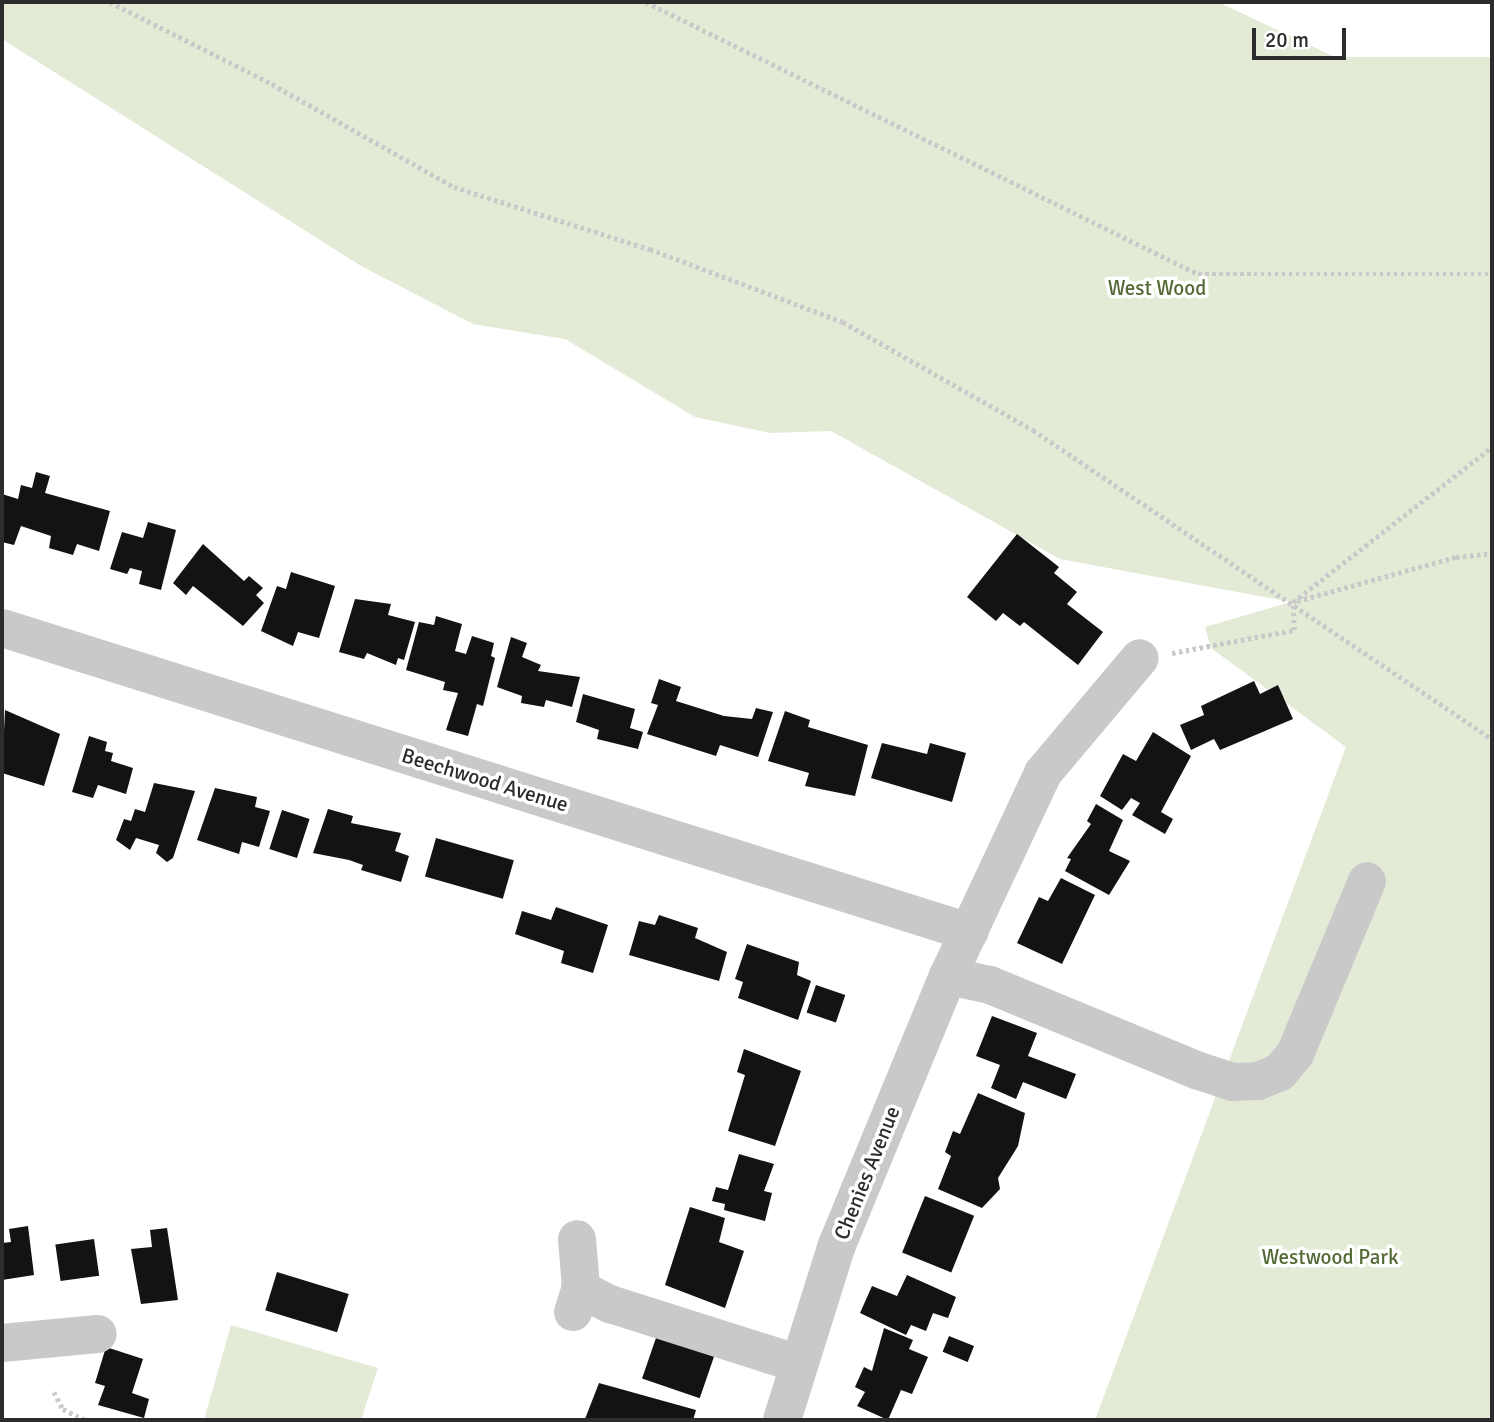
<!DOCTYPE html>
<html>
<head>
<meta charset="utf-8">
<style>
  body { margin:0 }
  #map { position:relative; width:1494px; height:1422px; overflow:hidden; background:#fff; font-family:Signika,sans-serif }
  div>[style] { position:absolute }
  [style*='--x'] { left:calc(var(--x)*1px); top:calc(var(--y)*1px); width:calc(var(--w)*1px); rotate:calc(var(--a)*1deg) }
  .green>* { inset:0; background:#e3ebd7 }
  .building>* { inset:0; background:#131313; transform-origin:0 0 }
  .path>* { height:4.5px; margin-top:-2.25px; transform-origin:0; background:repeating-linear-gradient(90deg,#c9c9c9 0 3.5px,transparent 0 7px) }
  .minor>* { height:38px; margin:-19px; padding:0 19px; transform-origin:19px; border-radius:19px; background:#c9c9c9 }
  span { translate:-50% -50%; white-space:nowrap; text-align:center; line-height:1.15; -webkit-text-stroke:7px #fff; paint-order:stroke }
  .park-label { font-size:21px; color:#536a36 }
  .street-label { font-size:21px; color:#2c2c2c }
  .frame { position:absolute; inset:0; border:4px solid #2c2c2c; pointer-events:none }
  .scale { position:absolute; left:1252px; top:28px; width:94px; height:32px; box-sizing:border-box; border:4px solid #2c2c2c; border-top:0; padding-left:9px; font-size:21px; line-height:24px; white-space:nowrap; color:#2c2c2c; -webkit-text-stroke:5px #fff; paint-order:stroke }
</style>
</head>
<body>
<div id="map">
  <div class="green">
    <i style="clip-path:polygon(2px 2px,1218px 2px,1335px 57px,1492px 57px,1492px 1420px,1095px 1420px,1346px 747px,1211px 648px,1205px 627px,1291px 602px,1060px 559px,831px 431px,770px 433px,695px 417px,565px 339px,473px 324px,361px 266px,2px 39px)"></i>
    <i style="clip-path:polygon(231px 1325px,378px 1368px,361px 1420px,204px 1420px)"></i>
  </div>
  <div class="building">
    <i style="clip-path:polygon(36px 472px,50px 476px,45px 493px,110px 511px,99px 551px,77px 544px,73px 555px,49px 548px,51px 536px,21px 526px,14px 545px,2px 542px,2px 494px,18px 499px,21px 485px,32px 488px)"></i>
    <i style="clip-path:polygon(148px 522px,176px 530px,161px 590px,139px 584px,142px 571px,130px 568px,127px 574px,110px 569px,122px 532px,143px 538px)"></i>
    <i style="clip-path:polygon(1017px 534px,1059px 567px,1054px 573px,1077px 592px,1067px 604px,1103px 632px,1078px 665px,1024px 622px,1020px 626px,1003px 613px,996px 621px,967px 597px)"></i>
    <i style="clip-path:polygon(203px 544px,244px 581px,249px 576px,263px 588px,256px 595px,264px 603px,243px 626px,193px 586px,186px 595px,173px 583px)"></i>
    <i style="clip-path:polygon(291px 572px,335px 586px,319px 638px,298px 632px,293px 646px,261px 631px,277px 586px,286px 589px)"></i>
    <i style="clip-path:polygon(355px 599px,391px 604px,388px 615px,415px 622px,404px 660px,398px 658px,396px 665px,367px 653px,364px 659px,339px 652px)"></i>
    <i style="clip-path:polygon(436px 616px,462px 624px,455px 651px,466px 654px,472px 636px,494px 643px,491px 656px,495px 658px,483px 706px,477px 704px,468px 736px,446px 730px,458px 693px,443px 690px,445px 682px,406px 670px,419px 622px,434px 625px)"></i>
    <i style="clip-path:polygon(511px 637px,527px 643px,522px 657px,541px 665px,538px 671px,580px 677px,572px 707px,546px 700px,544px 707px,521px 703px,522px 696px,497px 687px)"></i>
    <i style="clip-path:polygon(659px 679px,681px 687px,676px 701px,724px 716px,752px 719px,756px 708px,773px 712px,758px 757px,720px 745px,716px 756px,647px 734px,658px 705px,651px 703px)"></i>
    <i style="clip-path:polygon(1254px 681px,1260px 694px,1278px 685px,1293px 719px,1220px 750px,1214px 739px,1191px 750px,1180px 725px,1204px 715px,1201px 706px)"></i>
    <i style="clip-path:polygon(583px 694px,635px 709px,630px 728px,643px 732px,638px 749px,597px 739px,599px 730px,576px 722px)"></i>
    <i style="clip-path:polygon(5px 710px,60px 734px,44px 786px,2px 773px)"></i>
    <i style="clip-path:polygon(785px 711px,810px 720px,808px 727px,868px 745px,855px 796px,805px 786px,809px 773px,768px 761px)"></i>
    <i style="clip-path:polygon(1153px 732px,1191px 756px,1161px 812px,1173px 819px,1165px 834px,1132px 815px,1140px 803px,1131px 798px,1122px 810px,1100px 796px,1123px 754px,1136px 761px)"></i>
    <i style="clip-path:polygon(89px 736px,107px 742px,105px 751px,113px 753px,111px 761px,133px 768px,126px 794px,98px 785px,93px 798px,72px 792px)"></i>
    <i style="clip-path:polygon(882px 743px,927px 754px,930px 743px,966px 753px,952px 802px,871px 778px)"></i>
    <i style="clip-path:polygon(154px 783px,195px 791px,173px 858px,167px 862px,156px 853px,159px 845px,136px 838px,130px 850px,116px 840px,124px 819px,131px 821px,135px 809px,145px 812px)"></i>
    <i style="clip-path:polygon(215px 788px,257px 797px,255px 807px,270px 811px,259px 847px,242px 842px,239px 854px,197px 840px)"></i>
    <i style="clip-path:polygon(1096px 804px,1123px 820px,1109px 851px,1130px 861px,1109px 895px,1065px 871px,1071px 859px,1067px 858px,1091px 824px,1087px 821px)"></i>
    <i style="clip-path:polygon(328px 809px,353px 816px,351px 823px,401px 833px,395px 851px,409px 856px,401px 882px,361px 870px,363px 865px,349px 860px,313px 853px)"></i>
    <i style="left:282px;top:810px;width:29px;height:41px;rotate:18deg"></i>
    <i style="left:436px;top:838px;width:81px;height:40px;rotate:16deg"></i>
    <i style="clip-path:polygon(1061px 878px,1095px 895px,1062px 964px,1017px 943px,1039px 897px,1048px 901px)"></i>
    <i style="clip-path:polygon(556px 907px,608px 925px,593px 973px,561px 963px,564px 951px,515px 934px,522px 911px,551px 920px)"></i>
    <i style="clip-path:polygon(659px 915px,698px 928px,695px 938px,727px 952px,719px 981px,629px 955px,639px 921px,655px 925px)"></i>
    <i style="clip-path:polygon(747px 944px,799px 962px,797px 975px,811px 981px,798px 1020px,738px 998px,743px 982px,735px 979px)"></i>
    <i style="left:816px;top:985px;width:31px;height:29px;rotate:19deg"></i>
    <i style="clip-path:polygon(992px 1016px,1037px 1033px,1028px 1056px,1076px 1074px,1066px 1099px,1023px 1082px,1016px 1099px,991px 1088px,1000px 1065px,976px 1056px)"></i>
    <i style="clip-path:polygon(744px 1049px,801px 1071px,775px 1146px,728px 1131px,745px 1075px,737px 1072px)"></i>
    <i style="clip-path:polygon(978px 1093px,1025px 1113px,1018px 1146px,998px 1178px,1000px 1189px,982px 1208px,938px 1189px,951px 1156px,945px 1152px,953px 1131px,960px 1134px)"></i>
    <i style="clip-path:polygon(739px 1154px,774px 1164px,764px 1191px,772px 1193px,765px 1221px,724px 1210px,725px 1204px,712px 1201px,716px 1187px,728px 1190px)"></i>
    <i style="left:925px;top:1196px;width:53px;height:61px;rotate:22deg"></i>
    <i style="clip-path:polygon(690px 1207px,725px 1218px,719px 1242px,744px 1251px,725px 1308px,665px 1285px)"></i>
    <i style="clip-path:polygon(28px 1226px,34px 1275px,2px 1280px,2px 1243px,11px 1242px,9px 1229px)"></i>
    <i style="clip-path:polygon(167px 1228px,178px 1300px,141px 1304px,131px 1249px,152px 1247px,150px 1230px)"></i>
    <i style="left:94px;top:1239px;width:37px;height:39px;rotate:82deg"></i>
    <i style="left:277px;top:1272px;width:75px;height:40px;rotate:17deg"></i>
    <i style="clip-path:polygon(907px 1275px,956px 1297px,948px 1318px,933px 1313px,926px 1331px,911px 1325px,906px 1335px,860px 1313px,872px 1286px,897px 1296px)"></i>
    <i style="clip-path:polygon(884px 1328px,913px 1340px,909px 1349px,928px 1357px,912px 1394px,901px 1390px,888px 1420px,857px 1406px,865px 1392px,855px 1387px,864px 1367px,872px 1371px)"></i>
    <i style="left:657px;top:1335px;width:61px;height:46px;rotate:19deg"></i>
    <i style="left:949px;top:1336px;width:27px;height:17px;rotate:22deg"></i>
    <i style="clip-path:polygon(106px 1347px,143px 1359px,132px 1393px,149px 1399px,144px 1418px,98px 1405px,105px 1386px,95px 1383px)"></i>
    <i style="clip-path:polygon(599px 1383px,696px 1410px,693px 1420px,585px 1419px)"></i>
  </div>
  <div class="path">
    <i style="--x:110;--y:2;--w:182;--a:26.8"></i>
    <i style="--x:272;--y:84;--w:209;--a:29.5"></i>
    <i style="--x:454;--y:187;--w:206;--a:17.6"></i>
    <i style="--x:650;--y:249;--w:206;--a:20.7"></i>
    <i style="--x:843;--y:322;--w:219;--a:29.6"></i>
    <i style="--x:1033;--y:430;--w:553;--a:33.95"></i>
    <i style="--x:646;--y:2;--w:615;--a:26.23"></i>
    <i style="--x:1198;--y:274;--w:294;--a:0"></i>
    <i style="--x:1297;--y:601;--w:165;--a:-15.5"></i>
    <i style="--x:1456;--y:557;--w:36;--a:-6"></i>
    <i style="--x:1293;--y:602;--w:252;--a:-37.9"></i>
    <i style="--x:1172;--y:653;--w:124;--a:-10.7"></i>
    <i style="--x:1294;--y:630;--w:28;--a:-92"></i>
    <i style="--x:54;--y:1392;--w:19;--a:62"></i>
    <i style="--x:63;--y:1409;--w:25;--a:26"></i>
  </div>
  <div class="minor">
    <i style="--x:2;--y:628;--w:1014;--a:17.45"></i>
    <i style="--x:948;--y:976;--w:43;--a:12.1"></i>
    <i style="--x:990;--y:985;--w:226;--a:22.4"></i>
    <i style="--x:1199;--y:1071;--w:36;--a:18"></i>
    <i style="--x:1233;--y:1082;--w:25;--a:-2"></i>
    <i style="--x:1258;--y:1081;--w:24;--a:-22"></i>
    <i style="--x:1280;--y:1072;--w:23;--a:-50"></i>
    <i style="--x:1295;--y:1054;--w:187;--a:-67.4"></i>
    <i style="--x:580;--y:1289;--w:34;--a:27"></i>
    <i style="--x:610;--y:1304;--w:198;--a:17.6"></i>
    <i style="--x:573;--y:1312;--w:25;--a:-72"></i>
    <i style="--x:581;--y:1288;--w:49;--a:-94.7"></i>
    <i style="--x:2;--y:1343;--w:96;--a:-5.4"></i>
    <i style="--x:782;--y:1420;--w:183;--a:-72.6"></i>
    <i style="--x:837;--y:1245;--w:291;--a:-67.6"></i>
    <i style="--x:948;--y:976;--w:224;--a:-64.9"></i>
    <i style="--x:1043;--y:773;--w:150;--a:-49.9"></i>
  </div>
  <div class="park-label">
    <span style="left:1157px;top:288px">West Wood</span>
    <span style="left:1330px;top:1257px">Westwood Park</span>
  </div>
  <div class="street-label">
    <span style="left:485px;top:780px;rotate:17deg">Beechwood Avenue</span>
    <span style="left:867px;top:1173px;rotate:-68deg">Chenies Avenue</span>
  </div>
  <div class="frame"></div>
  <div class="scale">20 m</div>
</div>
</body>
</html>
